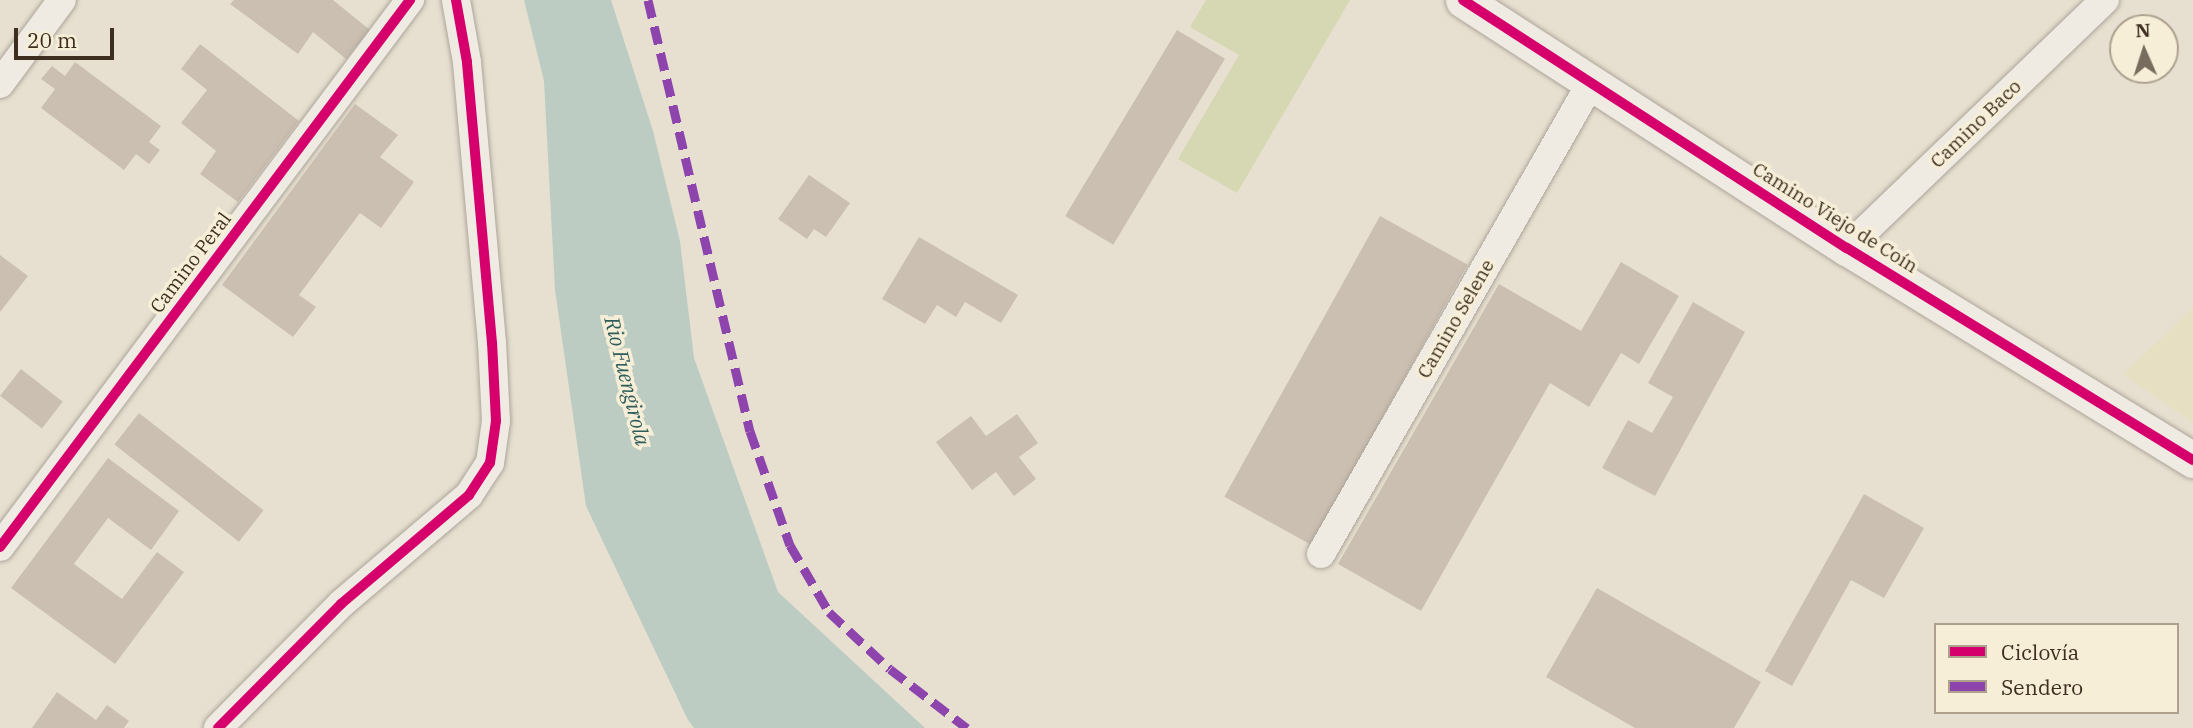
<!DOCTYPE html>
<html>
<head>
<meta charset="utf-8">
<style>
  body { margin:0 }
  #map { position:relative; width:2193px; height:728px; overflow:hidden; background:#e7e0d1; font-family:"IBM Plex Serif",serif }
  div>[style] { position:absolute }
  [style*='--x'] { left:calc(var(--x)*1px); top:calc(var(--y)*1px); width:calc(var(--w)*1px); rotate:calc(var(--a)*1deg) }
  .farmland>* { inset:0; background:#e6dfc2 }
  .green>* { inset:0; background:#d6d7b3 }
  .water>* { inset:0; background:#bcccc2 }
  .building>* { inset:0; background:#cbbfb2; transform-origin:0 0 }
  .roads { filter:drop-shadow(0 0 2px #ada599) drop-shadow(0 0 2px #ada599) }
  .minor>* { height:28px; margin:-14px; padding:0 14px; transform-origin:14px; border-radius:14px; background:#efebe3 }
  .tertiary>* { height:35px; margin:-17.5px; padding:0 17.5px; transform-origin:17.5px; border-radius:17.5px; background:#efebe3 }
  .quiet>* { height:9px; margin-top:-4.5px; transform-origin:0; background:repeating-linear-gradient(90deg,#8e44ad 0 18px,transparent 0 27px) }
  .cycleway>* { height:10px; margin:-5px; padding:0 5px; transform-origin:5px; border-radius:5px; background:#d6006c }
  span { translate:-50% -50%; white-space:nowrap; text-align:center; line-height:1.15; -webkit-text-stroke:7px #f7eed8; paint-order:stroke }
  .street-label { font-size:19px; color:#3d2e20 }
  .water-label { font-size:21px; color:#2f5d5a; font-style:italic }
  .legend { position:absolute; left:1934px; top:623px; width:245px; height:91px; box-sizing:border-box; background:#f7eed8; border:2px solid #ada18e; margin:0; padding:9px 12px; list-style:none; font-size:21px; color:#3d2e20 }
  .legend li { display:flex; align-items:center; gap:14px; height:35px }
  .legend b { width:35px; border:2px solid #ada18e }
  .north { position:absolute; left:2109px; top:14px; width:70px; height:70px; box-sizing:border-box; background:#f7eed8; border:2px solid #ada18e; border-radius:50%; rotate:357deg; font-size:19px; font-weight:700; line-height:28px; text-align:center; color:#3d2e20 }
  .north::after { content:''; display:block; margin:auto; width:24px; height:32px; background:#786c5e; clip-path:polygon(50% 0,100% 100%,50% 72%,0 100%) }
  .scale { position:absolute; left:14px; top:28px; width:100px; height:32px; box-sizing:border-box; border:4px solid #3d2e20; border-top:0; padding-left:9px; font-size:21px; line-height:24px; white-space:nowrap; color:#3d2e20; -webkit-text-stroke:5px #f7eed8; paint-order:stroke }
</style>
</head>
<body>
<div id="map">
  <div class="farmland">
    <i style="clip-path:polygon(2193px 308px,2193px 423px,2123px 374px)"></i>
  </div>
  <div class="green">
    <i style="clip-path:polygon(1206px 0,1350px 0,1237px 193px,1178px 159px,1239px 55px,1190px 27px)"></i>
  </div>
  <div class="water">
    <i style="clip-path:polygon(524px 0,611px 0,653px 131px,680px 241px,694px 358px,778px 592px,925px 728px,694px 728px,688px 720px,586px 506px,555px 290px,544px 81px)"></i>
  </div>
  <div class="building">
    <i style="clip-path:polygon(234px 0,333px 0,370px 30px,346px 59px,313px 32px,298px 54px,230px 4px)"></i>
    <i style="left:1177px;top:30px;width:56px;height:217px;rotate:31deg"></i>
    <i style="clip-path:polygon(200px 44px,299px 121px,238px 202px,200px 174px,216px 151px,181px 123px,207px 90px,181px 69px)"></i>
    <i style="clip-path:polygon(75px 62px,161px 126px,149px 142px,160px 150px,149px 164px,136px 154px,124px 170px,41px 108px,55px 89px,41px 79px,52px 66px,65px 76px)"></i>
    <i style="clip-path:polygon(355px 104px,398px 135px,380px 157px,414px 182px,381px 228px,360px 213px,299px 295px,316px 307px,293px 337px,222px 285px)"></i>
    <i style="clip-path:polygon(809px 175px,850px 203px,826px 237px,814px 229px,807px 239px,778px 219px)"></i>
    <i style="left:1380px;top:216px;width:100px;height:321px;rotate:29deg"></i>
    <i style="clip-path:polygon(919px 237px,1018px 295px,1001px 323px,965px 302px,956px 317px,937px 305px,925px 324px,882px 299px)"></i>
    <i style="clip-path:polygon(0 255px,28px 276px,0 312px)"></i>
    <i style="clip-path:polygon(1621px 262px,1679px 296px,1639px 364px,1621px 353px,1589px 407px,1550px 383px,1421px 611px,1338px 564px,1499px 284px,1581px 331px)"></i>
    <i style="clip-path:polygon(1693px 302px,1745px 332px,1655px 496px,1602px 468px,1628px 420px,1652px 433px,1673px 397px,1648px 383px)"></i>
    <i style="left:21px;top:369px;width:53px;height:34px;rotate:38deg"></i>
    <i style="left:139px;top:413px;width:158px;height:40px;rotate:38deg"></i>
    <i style="clip-path:polygon(1017px 414px,1038px 443px,1019px 457px,1036px 479px,1014px 496px,996px 472px,972px 490px,936px 442px,971px 416px,986px 436px)"></i>
    <i style="clip-path:polygon(108px 458px,179px 511px,151px 550px,108px 518px,74px 564px,122px 599px,157px 552px,184px 572px,115px 664px,11px 588px)"></i>
    <i style="clip-path:polygon(1864px 494px,1924px 528px,1884px 598px,1851px 580px,1792px 686px,1765px 671px)"></i>
    <i style="clip-path:polygon(1597px 588px,1761px 682px,1734px 728px,1635px 728px,1546px 677px)"></i>
    <i style="clip-path:polygon(57px 692px,96px 720px,107px 705px,129px 721px,124px 728px,32px 728px)"></i>
  </div>
  <div class="roads">
    <div class="minor">
      <i style="--x:0;--y:84;--w:104;--a:-53.6"></i>
      <i style="--x:1847;--y:248;--w:358;--a:-43.9"></i>
      <i style="--x:0;--y:547;--w:684;--a:-53.15"></i>
      <i style="--x:1321;--y:554;--w:543;--a:-60.18"></i>
      <i style="--x:218;--y:728;--w:175;--a:-45.2"></i>
      <i style="--x:341;--y:604;--w:168;--a:-40.4"></i>
      <i style="--x:469;--y:495;--w:38;--a:-57"></i>
      <i style="--x:490;--y:463;--w:42;--a:-81.9"></i>
      <i style="--x:496;--y:421;--w:78;--a:-92.9"></i>
      <i style="--x:492;--y:343;--w:282;--a:-95.1"></i>
      <i style="--x:467;--y:62;--w:63;--a:-100.1"></i>
    </div>
    <div class="tertiary">
      <i style="--x:1463;--y:0;--w:457;--a:32.9"></i>
      <i style="--x:1847;--y:248;--w:406;--a:31.5"></i>
    </div>
  </div>
  <div class="quiet">
    <i style="--x:648;--y:0;--w:443;--a:76.7"></i>
    <i style="--x:750;--y:431;--w:121;--a:70.7"></i>
    <i style="--x:790;--y:545;--w:78;--a:59.8"></i>
    <i style="--x:829;--y:612;--w:83;--a:43.1"></i>
    <i style="--x:890;--y:669;--w:97;--a:37.5"></i>
  </div>
  <div class="cycleway">
    <i style="--x:1463;--y:0;--w:457;--a:32.9"></i>
    <i style="--x:1847;--y:248;--w:406;--a:31.5"></i>
    <i style="--x:0;--y:547;--w:684;--a:-53.15"></i>
    <i style="--x:218;--y:728;--w:175;--a:-45.2"></i>
    <i style="--x:341;--y:604;--w:168;--a:-40.4"></i>
    <i style="--x:469;--y:495;--w:38;--a:-57"></i>
    <i style="--x:490;--y:463;--w:42;--a:-81.9"></i>
    <i style="--x:496;--y:421;--w:78;--a:-92.9"></i>
    <i style="--x:492;--y:343;--w:282;--a:-95.1"></i>
    <i style="--x:467;--y:62;--w:63;--a:-100.1"></i>
  </div>
  <div class="street-label">
    <span style="left:1976px;top:124px;rotate:-44deg">Camino Baco</span>
    <span style="left:1835px;top:218px;rotate:32deg">Camino Viejo de Coín</span>
    <span style="left:191px;top:263px;rotate:-53deg">Camino Peral</span>
    <span style="left:1456px;top:319px;rotate:-60deg">Camino Selene</span>
  </div>
  <div class="water-label">
    <span style="left:628px;top:381px;rotate:76deg">Rio Fuengirola</span>
  </div>
  <ul class="legend">
  <li><b style="height:9px;background:#d6006c"></b>Ciclovía</li>
  <li><b style="height:9px;background:#8e44ad"></b>Sendero</li>
  </ul>
  <div class="north">N</div>
  <div class="scale">20 m</div>
</div>
</body>
</html>
